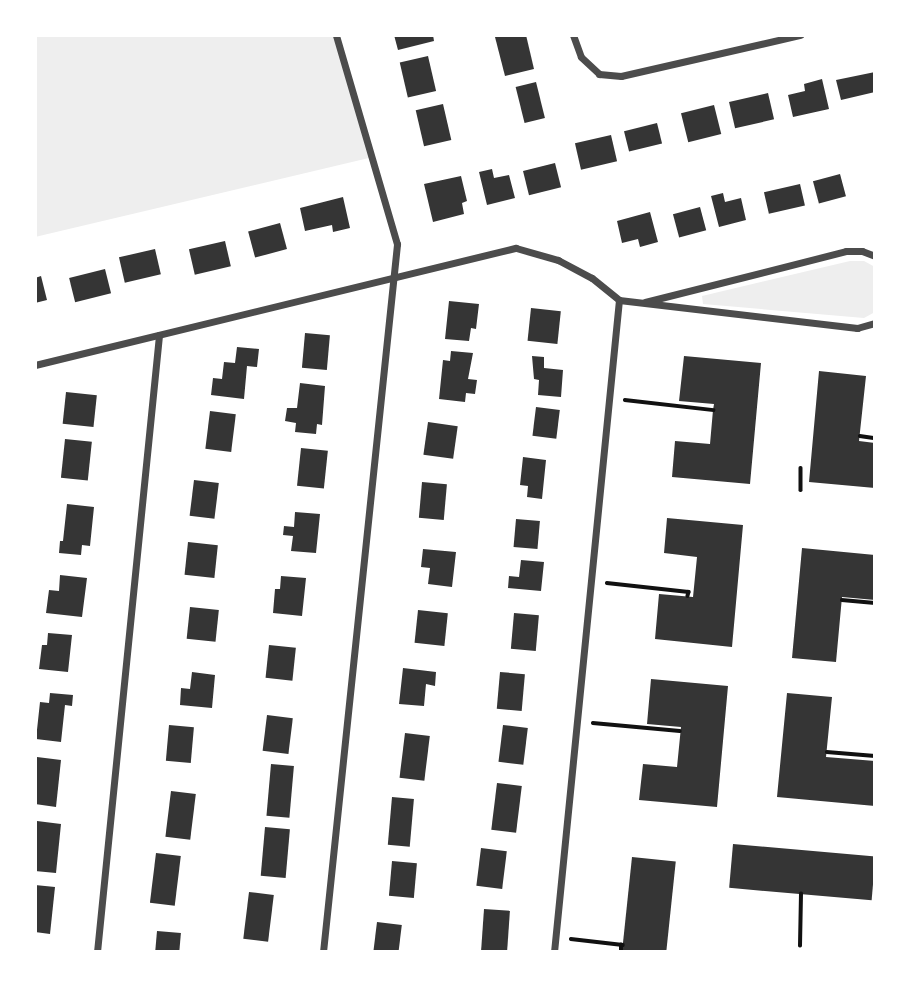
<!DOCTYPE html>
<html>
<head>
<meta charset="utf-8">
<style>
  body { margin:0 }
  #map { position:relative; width:910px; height:987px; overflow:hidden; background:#fff; font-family:Poppins,sans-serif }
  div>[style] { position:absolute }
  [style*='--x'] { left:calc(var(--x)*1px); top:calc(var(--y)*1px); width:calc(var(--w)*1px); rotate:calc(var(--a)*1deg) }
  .green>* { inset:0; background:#eee }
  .building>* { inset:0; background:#353535; transform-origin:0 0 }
  .path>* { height:3.5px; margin:-1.75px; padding:0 1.75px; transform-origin:1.75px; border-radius:1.75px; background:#111 }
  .minor>* { height:7px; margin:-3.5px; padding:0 3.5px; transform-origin:3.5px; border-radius:3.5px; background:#4c4c4c }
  span { translate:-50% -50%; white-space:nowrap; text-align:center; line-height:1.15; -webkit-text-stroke:5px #fff; paint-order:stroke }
  .frame { position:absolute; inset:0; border:37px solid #fff; pointer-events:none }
</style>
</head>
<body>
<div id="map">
  <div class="green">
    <i style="clip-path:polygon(35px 35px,335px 35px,373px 157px,35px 237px)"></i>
    <i style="clip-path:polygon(850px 261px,864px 261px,875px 267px,875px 312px,864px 318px,703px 304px,702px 296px)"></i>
  </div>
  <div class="building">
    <i style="clip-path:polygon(394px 35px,433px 35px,434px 41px,398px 50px)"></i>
    <i style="clip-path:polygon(504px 35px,526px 35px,534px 69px,505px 76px,495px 37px)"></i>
    <i style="left:428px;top:56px;width:36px;height:29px;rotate:77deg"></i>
    <i style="clip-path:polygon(875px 72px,875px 92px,841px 100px,836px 80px)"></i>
    <i style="clip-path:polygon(822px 79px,829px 109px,793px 117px,788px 95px,805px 91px,804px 84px)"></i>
    <i style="left:536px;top:82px;width:37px;height:21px;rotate:76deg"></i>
    <i style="left:768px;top:93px;width:27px;height:40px;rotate:77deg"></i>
    <i style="left:443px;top:104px;width:37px;height:28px;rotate:77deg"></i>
    <i style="left:714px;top:105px;width:30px;height:34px;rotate:76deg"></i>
    <i style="left:657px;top:123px;width:21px;height:34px;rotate:76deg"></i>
    <i style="left:611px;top:135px;width:27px;height:37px;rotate:77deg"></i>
    <i style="left:555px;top:163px;width:25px;height:33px;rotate:76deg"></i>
    <i style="clip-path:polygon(492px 169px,494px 178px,509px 175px,515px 198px,487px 205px,479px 172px)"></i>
    <i style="left:840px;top:174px;width:23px;height:28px;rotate:75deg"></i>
    <i style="clip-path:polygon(461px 176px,467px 201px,462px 203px,464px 214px,433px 222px,424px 184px)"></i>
    <i style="left:800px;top:184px;width:22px;height:37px;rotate:77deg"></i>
    <i style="clip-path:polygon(723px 193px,725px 202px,741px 198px,746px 220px,719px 227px,711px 196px)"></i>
    <i style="clip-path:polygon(343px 197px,350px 228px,333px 232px,332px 225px,305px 231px,300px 208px)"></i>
    <i style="left:700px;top:207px;width:24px;height:28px;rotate:75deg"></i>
    <i style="clip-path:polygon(650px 212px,658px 242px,640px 247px,638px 239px,622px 243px,617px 221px)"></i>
    <i style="left:280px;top:223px;width:27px;height:33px;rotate:75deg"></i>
    <i style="left:225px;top:241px;width:26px;height:37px;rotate:77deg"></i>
    <i style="left:155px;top:249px;width:26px;height:37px;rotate:77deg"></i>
    <i style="left:105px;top:269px;width:25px;height:37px;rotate:76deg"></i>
    <i style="clip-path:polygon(41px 276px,47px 300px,35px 303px,35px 278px)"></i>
    <i style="clip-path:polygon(449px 301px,479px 304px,476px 329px,471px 328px,469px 341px,445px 339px)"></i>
    <i style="left:531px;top:308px;width:30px;height:33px;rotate:6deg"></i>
    <i style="left:305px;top:333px;width:25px;height:35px;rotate:5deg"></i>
    <i style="clip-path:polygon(237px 347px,259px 349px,257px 367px,247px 366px,244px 399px,211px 395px,213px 378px,222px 379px,224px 362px,235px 363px)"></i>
    <i style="clip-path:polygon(451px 351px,473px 353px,468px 379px,477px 380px,475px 394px,466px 393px,465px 402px,439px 399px,443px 360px,450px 361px)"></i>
    <i style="clip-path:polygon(532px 356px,544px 357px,544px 368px,563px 370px,561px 397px,538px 395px,539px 380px,534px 379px)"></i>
    <i style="clip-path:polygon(684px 356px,761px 363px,750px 484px,672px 477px,675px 441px,710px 444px,713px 410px,714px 404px,679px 401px)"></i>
    <i style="clip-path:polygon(819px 371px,866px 376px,859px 441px,875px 443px,875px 488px,809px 482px)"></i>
    <i style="clip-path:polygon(300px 383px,325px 386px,322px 425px,317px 424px,316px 434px,295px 432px,296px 423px,285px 421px,287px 408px,297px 408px)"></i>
    <i style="left:66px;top:392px;width:31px;height:32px;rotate:6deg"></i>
    <i style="left:536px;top:407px;width:24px;height:29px;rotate:7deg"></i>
    <i style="left:210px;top:411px;width:26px;height:38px;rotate:7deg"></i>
    <i style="left:428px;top:422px;width:30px;height:33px;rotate:8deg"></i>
    <i style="left:65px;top:439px;width:27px;height:39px;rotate:6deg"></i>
    <i style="left:301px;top:448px;width:27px;height:38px;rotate:6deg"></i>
    <i style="clip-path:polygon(523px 457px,546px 460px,542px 499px,527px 497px,528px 486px,520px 485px)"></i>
    <i style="left:194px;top:480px;width:25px;height:36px;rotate:7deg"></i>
    <i style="left:422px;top:482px;width:25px;height:36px;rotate:5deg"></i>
    <i style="clip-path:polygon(67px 504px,94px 507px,90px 546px,82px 545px,81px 555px,59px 553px,60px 541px,63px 541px)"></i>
    <i style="clip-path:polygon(295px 512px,320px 514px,316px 553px,291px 551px,293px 536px,283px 535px,284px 526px,294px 527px)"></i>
    <i style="clip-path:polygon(667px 518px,743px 525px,732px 647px,655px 639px,659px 594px,693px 597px,697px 557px,664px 553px)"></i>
    <i style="left:516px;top:519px;width:24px;height:28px;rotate:5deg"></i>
    <i style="left:188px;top:542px;width:30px;height:33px;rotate:6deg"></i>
    <i style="clip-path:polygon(802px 548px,875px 555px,875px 600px,842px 597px,836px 662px,792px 658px)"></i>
    <i style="clip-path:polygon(423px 549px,456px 552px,452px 587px,428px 584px,430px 568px,421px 567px)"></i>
    <i style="clip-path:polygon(521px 560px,544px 562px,541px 591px,508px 588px,509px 576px,519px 577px)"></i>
    <i style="clip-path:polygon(60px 575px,87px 578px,82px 617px,46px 613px,49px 590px,59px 591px)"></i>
    <i style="clip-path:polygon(281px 576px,306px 578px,302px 616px,273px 613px,275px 589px,280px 589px)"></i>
    <i style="left:190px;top:607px;width:29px;height:32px;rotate:6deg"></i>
    <i style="left:418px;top:610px;width:30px;height:33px;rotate:6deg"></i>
    <i style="left:514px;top:613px;width:25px;height:36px;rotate:5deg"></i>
    <i style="clip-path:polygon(48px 633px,72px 635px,68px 672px,39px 669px,42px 645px,47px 645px)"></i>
    <i style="left:269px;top:645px;width:27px;height:33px;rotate:6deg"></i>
    <i style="clip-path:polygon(403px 668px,436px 672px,435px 686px,426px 684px,424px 706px,399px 704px)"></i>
    <i style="clip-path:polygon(192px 672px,215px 675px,212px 708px,180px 705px,181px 688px,190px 689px)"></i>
    <i style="left:500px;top:672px;width:25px;height:37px;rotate:5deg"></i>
    <i style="clip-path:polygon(651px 679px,728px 686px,717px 807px,639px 800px,643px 764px,677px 767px,681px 727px,647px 724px)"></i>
    <i style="clip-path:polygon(50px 693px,73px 695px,72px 706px,65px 705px,61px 742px,36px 739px,40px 702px,49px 703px)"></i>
    <i style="clip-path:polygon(787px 693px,832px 697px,826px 757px,875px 761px,875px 806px,777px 797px)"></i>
    <i style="left:267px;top:715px;width:26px;height:36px;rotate:7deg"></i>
    <i style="left:169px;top:725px;width:25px;height:36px;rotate:5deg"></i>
    <i style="left:503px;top:725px;width:25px;height:37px;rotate:7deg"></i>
    <i style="left:405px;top:733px;width:25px;height:45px;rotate:7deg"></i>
    <i style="clip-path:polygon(37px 757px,61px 760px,56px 807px,35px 804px)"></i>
    <i style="left:271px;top:764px;width:23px;height:52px;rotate:5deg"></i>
    <i style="left:497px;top:783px;width:25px;height:47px;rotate:7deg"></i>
    <i style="left:171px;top:791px;width:25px;height:46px;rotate:7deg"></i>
    <i style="left:392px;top:797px;width:22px;height:48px;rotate:5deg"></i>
    <i style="clip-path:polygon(37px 821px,61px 824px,56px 873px,35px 871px)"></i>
    <i style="left:265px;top:827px;width:25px;height:49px;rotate:5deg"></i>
    <i style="left:733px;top:844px;width:143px;height:44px;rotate:5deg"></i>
    <i style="left:481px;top:848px;width:26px;height:38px;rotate:7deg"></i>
    <i style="left:156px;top:853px;width:25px;height:50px;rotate:7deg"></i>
    <i style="left:632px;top:857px;width:44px;height:94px;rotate:6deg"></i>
    <i style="left:392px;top:861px;width:25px;height:35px;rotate:5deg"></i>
    <i style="clip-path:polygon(35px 885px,55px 887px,50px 934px,35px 932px)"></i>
    <i style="left:249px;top:892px;width:25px;height:47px;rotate:7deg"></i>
    <i style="left:484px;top:909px;width:26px;height:43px;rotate:4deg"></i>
    <i style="left:377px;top:922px;width:25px;height:30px;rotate:7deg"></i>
    <i style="left:157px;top:931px;width:24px;height:21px;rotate:5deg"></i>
  </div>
  <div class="path">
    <i style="--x:625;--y:400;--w:89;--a:6.5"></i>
    <i style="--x:860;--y:436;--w:15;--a:8"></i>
    <i style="--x:801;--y:468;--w:22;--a:90"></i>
    <i style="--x:607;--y:583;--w:82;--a:6.3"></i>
    <i style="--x:689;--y:592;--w:4;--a:104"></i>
    <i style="--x:842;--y:600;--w:33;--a:5"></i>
    <i style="--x:593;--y:723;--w:87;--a:5.3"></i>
    <i style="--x:827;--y:752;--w:48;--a:4.8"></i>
    <i style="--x:571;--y:939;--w:52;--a:6.6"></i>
    <i style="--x:800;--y:946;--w:52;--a:-88.9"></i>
    <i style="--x:621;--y:952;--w:7;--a:-90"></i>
  </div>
  <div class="minor">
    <i style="--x:573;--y:35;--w:23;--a:70"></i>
    <i style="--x:581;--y:57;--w:25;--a:43"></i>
    <i style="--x:599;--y:74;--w:22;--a:5"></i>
    <i style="--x:621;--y:76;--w:184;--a:-12.9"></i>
    <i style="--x:645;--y:302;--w:207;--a:-14.2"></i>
    <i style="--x:846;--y:251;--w:16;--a:0"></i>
    <i style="--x:862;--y:251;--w:14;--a:21"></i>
    <i style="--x:35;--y:365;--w:495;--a:-13.7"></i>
    <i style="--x:516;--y:248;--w:44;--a:15.9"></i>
    <i style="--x:558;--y:260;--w:38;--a:28"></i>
    <i style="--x:592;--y:278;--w:35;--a:39"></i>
    <i style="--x:619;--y:300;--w:240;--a:6.7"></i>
    <i style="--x:857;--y:328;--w:19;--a:-16"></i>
    <i style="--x:97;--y:952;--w:620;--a:-84.26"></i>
    <i style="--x:323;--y:952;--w:712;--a:-84.03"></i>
    <i style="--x:397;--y:244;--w:218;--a:-106.3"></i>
    <i style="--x:554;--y:952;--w:655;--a:-84.31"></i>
  </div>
  <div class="frame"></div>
</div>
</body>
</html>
